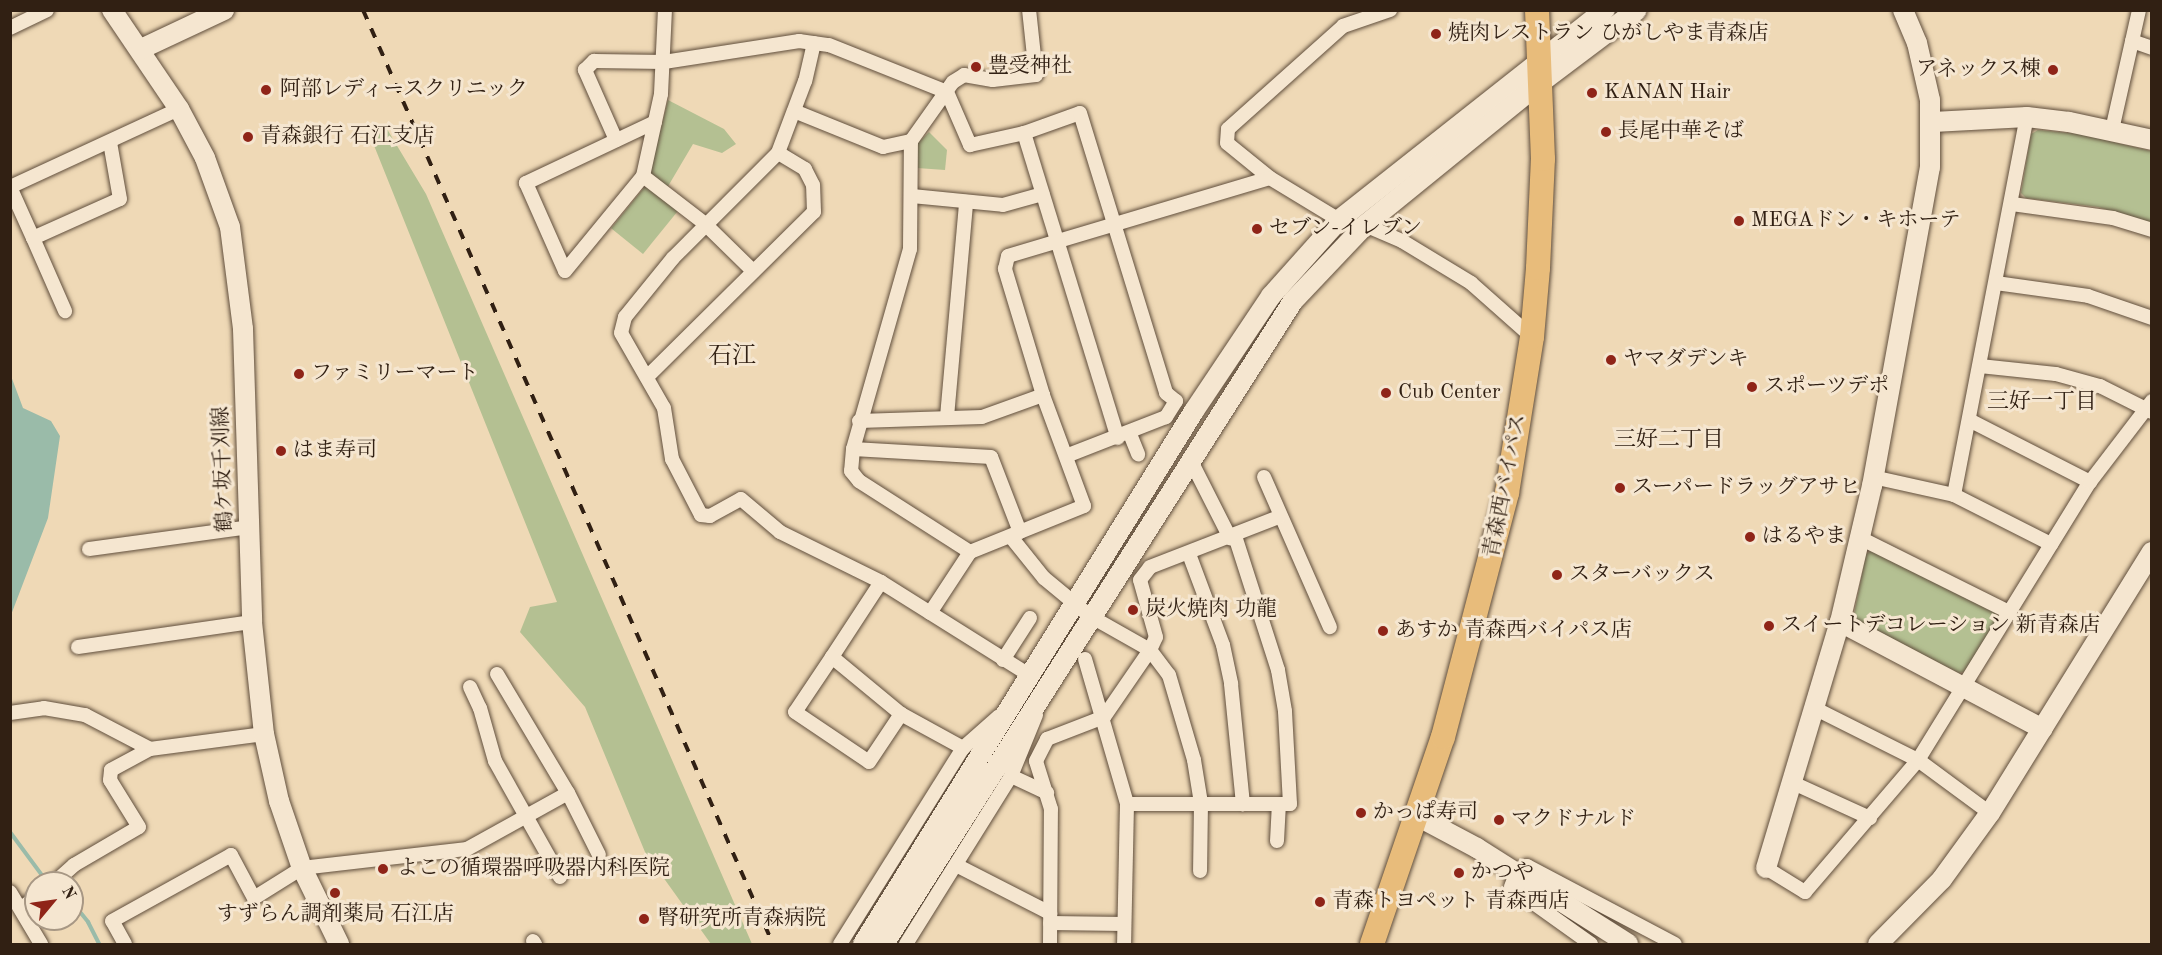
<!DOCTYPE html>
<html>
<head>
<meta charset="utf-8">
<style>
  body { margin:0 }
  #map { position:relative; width:2162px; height:955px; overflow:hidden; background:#efd9b6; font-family:"Old Standard TT","Noto Serif JP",serif }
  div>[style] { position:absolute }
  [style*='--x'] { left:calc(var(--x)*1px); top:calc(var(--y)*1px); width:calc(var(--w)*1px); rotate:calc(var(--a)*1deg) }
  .green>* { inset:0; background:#b4c092; transform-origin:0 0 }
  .water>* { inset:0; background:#9abba9 }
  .stream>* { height:4px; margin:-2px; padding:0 2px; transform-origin:2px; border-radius:2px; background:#9abba9 }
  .roads { filter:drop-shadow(0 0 2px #604e3c) drop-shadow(0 0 2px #604e3c) }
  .street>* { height:14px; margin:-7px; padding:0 7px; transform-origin:7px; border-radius:7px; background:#f5e6d0 }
  .secondary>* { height:20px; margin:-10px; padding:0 10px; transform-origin:10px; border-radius:10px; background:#f5e6d0 }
  .highway>* { height:24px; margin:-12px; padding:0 12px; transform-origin:12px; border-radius:12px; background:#e8bc7b }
  .rail>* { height:4px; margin-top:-2px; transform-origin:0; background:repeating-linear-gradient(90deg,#312013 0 10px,transparent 0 20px) }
  .dots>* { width:16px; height:16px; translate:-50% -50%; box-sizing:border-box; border:3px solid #f5e6d0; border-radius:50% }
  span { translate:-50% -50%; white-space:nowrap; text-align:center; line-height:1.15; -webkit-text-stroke:6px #f5e6d0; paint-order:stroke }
  .poi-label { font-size:21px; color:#312013 }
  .left { translate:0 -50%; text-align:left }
  .right { translate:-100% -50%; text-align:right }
  .street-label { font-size:21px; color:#312013 }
  .neighbourhood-label { font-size:22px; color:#312013 }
  .quarter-label { font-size:24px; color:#312013 }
  .frame { position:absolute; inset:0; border:12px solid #312013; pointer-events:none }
  .north { position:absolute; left:24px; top:871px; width:60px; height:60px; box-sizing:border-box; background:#f5e6d0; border:2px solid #a79784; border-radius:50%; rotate:61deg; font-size:16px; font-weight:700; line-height:24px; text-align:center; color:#312013 }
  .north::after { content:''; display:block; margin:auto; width:21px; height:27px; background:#8f2418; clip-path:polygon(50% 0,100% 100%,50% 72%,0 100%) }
</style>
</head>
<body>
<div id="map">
  <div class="green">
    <i style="clip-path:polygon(668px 100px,724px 129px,736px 144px,722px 153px,693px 144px,667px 188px,649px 176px)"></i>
    <i style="clip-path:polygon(387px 129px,426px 194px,752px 944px,711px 944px,645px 852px,585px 707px,520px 632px,530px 607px,557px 602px,369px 133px)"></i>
    <i style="clip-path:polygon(2038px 130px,2080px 134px,2151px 151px,2151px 223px,2098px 207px,2026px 198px,2021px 193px,2031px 134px)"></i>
    <i style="clip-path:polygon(929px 132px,947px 150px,945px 170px,917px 168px,917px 144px)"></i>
    <i style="left:647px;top:184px;width:41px;height:57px;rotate:39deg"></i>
    <i style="clip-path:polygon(1873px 550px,1995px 613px,1998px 622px,1968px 671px,1958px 673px,1858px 621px,1854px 614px,1866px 554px)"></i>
  </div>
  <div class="water">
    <i style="clip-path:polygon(11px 376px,23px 408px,51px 421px,60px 436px,48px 518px,11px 615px)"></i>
  </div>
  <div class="stream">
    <i style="--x:10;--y:832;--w:62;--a:53.5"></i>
    <i style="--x:72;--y:902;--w:26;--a:51"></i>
    <i style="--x:88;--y:922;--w:25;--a:63"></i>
  </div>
  <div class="roads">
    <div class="street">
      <i style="--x:10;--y:28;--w:41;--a:-25.9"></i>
      <i style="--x:2132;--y:41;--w:21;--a:19"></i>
      <i style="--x:814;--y:43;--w:39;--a:103"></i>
      <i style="--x:805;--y:81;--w:77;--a:110.6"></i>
      <i style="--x:778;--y:153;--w:148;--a:135"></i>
      <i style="--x:673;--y:258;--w:76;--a:129.1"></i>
      <i style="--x:625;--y:317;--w:16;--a:104"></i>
      <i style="--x:621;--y:333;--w:86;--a:60.2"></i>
      <i style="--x:664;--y:408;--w:52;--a:81.1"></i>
      <i style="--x:672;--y:459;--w:63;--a:62.6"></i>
      <i style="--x:701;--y:515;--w:9;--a:6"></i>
      <i style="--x:710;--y:516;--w:35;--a:-29"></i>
      <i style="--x:741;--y:499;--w:51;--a:40.2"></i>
      <i style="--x:780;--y:532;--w:113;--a:26.3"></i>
      <i style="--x:881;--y:582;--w:177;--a:32.1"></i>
      <i style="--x:794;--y:111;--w:96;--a:22"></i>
      <i style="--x:883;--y:147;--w:29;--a:-12"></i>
      <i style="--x:655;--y:122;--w:143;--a:154.7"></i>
      <i style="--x:526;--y:183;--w:96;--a:66.1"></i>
      <i style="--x:565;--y:271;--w:123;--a:-50.6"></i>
      <i style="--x:643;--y:176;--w:84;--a:-77.6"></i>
      <i style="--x:661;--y:94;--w:84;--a:-87.3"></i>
      <i style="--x:2112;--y:130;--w:123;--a:-77.3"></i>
      <i style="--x:1024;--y:133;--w:319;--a:72.9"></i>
      <i style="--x:616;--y:140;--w:77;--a:-113.9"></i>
      <i style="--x:585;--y:70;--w:13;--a:-45"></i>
      <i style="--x:594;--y:61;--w:70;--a:0.8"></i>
      <i style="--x:664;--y:62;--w:137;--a:-8.8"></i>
      <i style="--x:799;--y:41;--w:30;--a:8"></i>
      <i style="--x:829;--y:45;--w:127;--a:21.7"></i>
      <i style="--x:947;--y:92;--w:58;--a:66.5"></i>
      <i style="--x:970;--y:145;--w:55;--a:-12.5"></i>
      <i style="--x:1024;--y:133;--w:59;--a:-19.7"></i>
      <i style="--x:1080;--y:113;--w:293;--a:72.9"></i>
      <i style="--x:1166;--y:393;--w:13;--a:39"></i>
      <i style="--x:1176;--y:401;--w:19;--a:122"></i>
      <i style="--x:1166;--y:417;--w:107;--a:158.7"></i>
      <i style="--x:643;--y:176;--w:77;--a:37.6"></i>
      <i style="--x:704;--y:223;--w:69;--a:44.4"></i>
      <i style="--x:1270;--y:178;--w:55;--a:-140.9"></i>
      <i style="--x:1227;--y:143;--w:14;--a:-86"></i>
      <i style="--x:1228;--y:129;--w:154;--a:-41.8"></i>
      <i style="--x:1343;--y:26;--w:50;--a:-18.8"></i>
      <i style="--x:10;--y:187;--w:56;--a:65.7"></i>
      <i style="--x:33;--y:238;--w:95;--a:-24.1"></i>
      <i style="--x:120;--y:199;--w:58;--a:-100"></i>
      <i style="--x:10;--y:187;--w:186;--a:-24.8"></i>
      <i style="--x:912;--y:196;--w:91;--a:5.6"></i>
      <i style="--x:1003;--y:205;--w:41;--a:-15.4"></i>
      <i style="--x:2012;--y:204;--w:102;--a:7.9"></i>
      <i style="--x:2113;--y:218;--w:41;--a:17.1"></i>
      <i style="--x:1365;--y:225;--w:40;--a:23.4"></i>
      <i style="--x:1402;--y:241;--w:81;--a:31.3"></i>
      <i style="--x:1471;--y:283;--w:81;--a:41.5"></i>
      <i style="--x:33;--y:238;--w:80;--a:66.3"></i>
      <i style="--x:1996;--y:283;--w:93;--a:8"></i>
      <i style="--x:2088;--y:296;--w:68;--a:19"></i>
      <i style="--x:1980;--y:366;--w:76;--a:6"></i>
      <i style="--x:2056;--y:374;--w:46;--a:15.3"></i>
      <i style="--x:2100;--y:386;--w:58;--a:26.6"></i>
      <i style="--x:647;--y:377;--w:235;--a:-44.7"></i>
      <i style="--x:814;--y:212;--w:27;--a:-92"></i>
      <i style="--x:813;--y:185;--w:18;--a:-117"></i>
      <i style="--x:805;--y:169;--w:31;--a:-149"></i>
      <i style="--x:947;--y:417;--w:216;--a:-84.9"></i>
      <i style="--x:859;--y:421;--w:123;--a:-1.9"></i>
      <i style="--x:982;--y:417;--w:65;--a:-19.8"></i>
      <i style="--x:1971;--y:421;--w:134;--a:27.1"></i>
      <i style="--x:1130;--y:434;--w:22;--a:68"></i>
      <i style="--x:853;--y:449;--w:22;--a:95"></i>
      <i style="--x:851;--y:471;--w:13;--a:51"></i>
      <i style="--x:859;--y:481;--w:132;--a:32.6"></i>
      <i style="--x:1190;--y:459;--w:89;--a:63.1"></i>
      <i style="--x:1264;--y:477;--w:164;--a:66.3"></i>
      <i style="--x:1873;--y:477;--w:83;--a:12.5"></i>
      <i style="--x:1954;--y:495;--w:385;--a:-79.1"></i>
      <i style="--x:1954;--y:495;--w:109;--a:26.8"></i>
      <i style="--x:1020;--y:532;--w:80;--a:-111.1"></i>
      <i style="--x:991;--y:457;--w:138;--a:-176.7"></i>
      <i style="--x:853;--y:449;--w:208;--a:-74.1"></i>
      <i style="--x:910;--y:249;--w:108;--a:-89.5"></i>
      <i style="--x:911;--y:141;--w:72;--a:-54.6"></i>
      <i style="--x:953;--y:82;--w:13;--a:-32"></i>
      <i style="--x:964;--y:75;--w:29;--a:10"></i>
      <i style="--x:993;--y:80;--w:43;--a:-6.6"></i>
      <i style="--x:1036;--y:75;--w:65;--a:-96.1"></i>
      <i style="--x:1011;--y:537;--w:53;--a:51.2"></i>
      <i style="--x:1044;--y:578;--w:60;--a:39.6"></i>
      <i style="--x:1090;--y:616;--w:69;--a:29.5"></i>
      <i style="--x:1150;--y:650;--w:31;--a:53"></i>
      <i style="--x:1169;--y:675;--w:89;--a:73.6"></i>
      <i style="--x:1194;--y:760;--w:44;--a:80.8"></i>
      <i style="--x:1201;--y:803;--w:68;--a:90.8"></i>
      <i style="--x:1860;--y:538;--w:166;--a:26.4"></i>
      <i style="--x:89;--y:549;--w:162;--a:-7.8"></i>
      <i style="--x:1189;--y:554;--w:97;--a:69.5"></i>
      <i style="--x:1223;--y:645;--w:40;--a:78"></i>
      <i style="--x:1231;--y:684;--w:121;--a:84.3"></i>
      <i style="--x:881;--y:582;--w:90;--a:123.2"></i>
      <i style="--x:832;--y:657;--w:89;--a:39.6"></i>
      <i style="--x:901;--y:714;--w:71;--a:28.7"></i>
      <i style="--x:930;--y:613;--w:73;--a:-56.7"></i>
      <i style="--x:970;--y:552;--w:123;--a:-22"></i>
      <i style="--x:1084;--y:506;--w:118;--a:-110.3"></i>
      <i style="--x:1043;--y:395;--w:132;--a:-106.8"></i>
      <i style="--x:1005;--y:269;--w:13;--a:-77"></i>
      <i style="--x:1008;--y:256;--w:273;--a:-16.6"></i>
      <i style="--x:1270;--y:178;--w:81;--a:31.3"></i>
      <i style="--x:78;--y:647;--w:176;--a:-8.2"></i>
      <i style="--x:832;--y:657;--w:66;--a:123.9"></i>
      <i style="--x:795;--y:712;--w:89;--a:34"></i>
      <i style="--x:869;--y:762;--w:58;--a:-56.3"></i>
      <i style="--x:1085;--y:659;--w:151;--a:73.8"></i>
      <i style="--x:1127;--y:804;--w:140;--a:91.2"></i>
      <i style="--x:1003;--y:660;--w:50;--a:-57.3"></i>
      <i style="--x:497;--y:674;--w:139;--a:59.2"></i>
      <i style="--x:568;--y:793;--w:69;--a:63.4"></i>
      <i style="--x:470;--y:687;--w:23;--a:65"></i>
      <i style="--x:480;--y:708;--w:55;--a:74.2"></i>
      <i style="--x:495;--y:761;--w:133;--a:60.7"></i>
      <i style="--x:1814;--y:708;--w:116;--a:26.6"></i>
      <i style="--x:1918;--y:760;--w:89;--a:36.4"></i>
      <i style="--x:10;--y:713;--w:34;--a:-8"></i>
      <i style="--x:44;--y:708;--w:42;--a:9.7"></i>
      <i style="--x:85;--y:715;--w:73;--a:27.6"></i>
      <i style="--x:150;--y:749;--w:115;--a:-7.5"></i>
      <i style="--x:1011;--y:776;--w:40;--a:25"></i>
      <i style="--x:1791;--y:782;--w:87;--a:24.5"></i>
      <i style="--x:1127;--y:804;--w:163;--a:0"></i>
      <i style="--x:1290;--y:804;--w:93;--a:-93.1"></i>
      <i style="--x:1285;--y:711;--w:42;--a:-99.7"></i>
      <i style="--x:1278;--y:670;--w:141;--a:-107.8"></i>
      <i style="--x:1277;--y:841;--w:37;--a:-87"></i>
      <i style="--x:956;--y:865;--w:106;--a:27.1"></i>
      <i style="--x:1766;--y:868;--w:46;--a:31.6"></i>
      <i style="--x:1805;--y:892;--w:174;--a:-49.4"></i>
      <i style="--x:1918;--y:760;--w:327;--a:-58.3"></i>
      <i style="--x:2090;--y:482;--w:102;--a:-52.6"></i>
      <i style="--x:54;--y:883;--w:27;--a:-42"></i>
      <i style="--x:74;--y:865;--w:75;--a:-30.3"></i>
      <i style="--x:139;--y:827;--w:55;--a:-121.7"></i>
      <i style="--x:110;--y:780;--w:10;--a:-84"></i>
      <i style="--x:111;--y:770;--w:44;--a:-28.3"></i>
      <i style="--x:10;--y:892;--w:61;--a:59.2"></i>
      <i style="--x:23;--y:907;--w:16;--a:-38"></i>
      <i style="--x:1050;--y:923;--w:74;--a:0.8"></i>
      <i style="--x:533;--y:941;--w:4;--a:56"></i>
      <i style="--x:125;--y:944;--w:26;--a:-119"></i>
      <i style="--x:112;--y:921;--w:136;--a:-29"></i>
      <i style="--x:231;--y:855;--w:49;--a:61.9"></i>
      <i style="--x:254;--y:898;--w:57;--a:-32"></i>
      <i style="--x:302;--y:868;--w:166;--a:-6.6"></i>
      <i style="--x:467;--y:849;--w:115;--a:-29"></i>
      <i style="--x:840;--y:944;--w:231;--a:-57.9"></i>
      <i style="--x:963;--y:748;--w:48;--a:-41.6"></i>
      <i style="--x:906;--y:944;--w:198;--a:-58"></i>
      <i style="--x:1011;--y:776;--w:66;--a:-67.7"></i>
      <i style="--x:1050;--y:944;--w:135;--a:-89.6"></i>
      <i style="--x:1051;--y:809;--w:50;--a:-107.4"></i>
      <i style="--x:1036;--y:761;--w:25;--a:-63"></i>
      <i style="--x:1047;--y:739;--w:61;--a:-21.1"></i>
      <i style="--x:1104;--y:717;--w:81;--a:-55.5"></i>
      <i style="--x:1150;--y:650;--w:14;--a:-65"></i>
      <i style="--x:1156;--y:637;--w:59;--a:-105.7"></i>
      <i style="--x:1140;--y:580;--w:16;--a:-52"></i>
      <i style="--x:1150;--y:567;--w:138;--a:-21.2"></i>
      <i style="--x:1591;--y:944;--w:98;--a:-144.5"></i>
      <i style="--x:1511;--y:887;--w:15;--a:-70"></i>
      <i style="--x:1516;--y:873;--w:13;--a:-32"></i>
      <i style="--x:1527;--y:866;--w:167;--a:27.8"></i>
    </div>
    <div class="secondary">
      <i style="--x:112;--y:10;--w:120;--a:55.9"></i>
      <i style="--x:179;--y:109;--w:55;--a:62"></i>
      <i style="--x:205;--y:158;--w:73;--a:70.1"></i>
      <i style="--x:230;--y:227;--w:103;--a:82.7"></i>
      <i style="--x:243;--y:329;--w:293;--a:88.2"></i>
      <i style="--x:252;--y:622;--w:113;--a:83.9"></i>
      <i style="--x:264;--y:734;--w:69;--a:77.4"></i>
      <i style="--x:279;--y:801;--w:71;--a:71.1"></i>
      <i style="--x:302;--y:868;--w:85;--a:64"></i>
      <i style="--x:141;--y:49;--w:92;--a:-25.2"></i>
      <i style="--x:1933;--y:122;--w:94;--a:-3"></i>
      <i style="--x:2027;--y:117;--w:42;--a:6.8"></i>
      <i style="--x:2069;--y:122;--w:85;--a:12.2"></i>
      <i style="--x:1840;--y:622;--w:229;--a:27.8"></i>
      <i style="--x:1415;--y:815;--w:70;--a:28"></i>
      <i style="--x:1477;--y:848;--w:179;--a:32.4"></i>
      <i style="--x:1766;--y:868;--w:257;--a:-73.3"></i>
      <i style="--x:1840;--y:622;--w:140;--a:-76.8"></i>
      <i style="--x:1872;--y:486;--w:324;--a:-79.7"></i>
      <i style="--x:1930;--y:167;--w:67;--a:-90"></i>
      <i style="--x:1930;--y:100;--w:58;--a:-102.8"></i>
      <i style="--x:1917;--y:43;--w:36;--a:-113"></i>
      <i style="--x:863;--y:944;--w:627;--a:-58.16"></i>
      <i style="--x:1194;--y:411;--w:138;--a:-56.2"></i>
      <i style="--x:1271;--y:296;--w:102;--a:-48.2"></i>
      <i style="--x:1339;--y:220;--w:339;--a:-38.3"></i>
      <i style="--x:884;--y:944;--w:762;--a:-57.54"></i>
      <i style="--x:1293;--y:301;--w:105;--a:-46.5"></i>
      <i style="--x:1365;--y:225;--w:225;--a:-39.1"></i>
      <i style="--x:1540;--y:83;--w:121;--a:-37"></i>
      <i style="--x:1878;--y:944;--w:91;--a:-45.4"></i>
      <i style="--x:1942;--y:879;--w:82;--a:-54"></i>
      <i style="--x:1990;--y:813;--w:307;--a:-58.2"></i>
    </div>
    <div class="highway">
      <i style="--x:1372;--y:944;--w:219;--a:-71.1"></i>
      <i style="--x:1443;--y:737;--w:252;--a:-75.3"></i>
      <i style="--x:1507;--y:493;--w:158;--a:-80.9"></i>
      <i style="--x:1532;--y:337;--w:69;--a:-85"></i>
      <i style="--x:1538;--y:268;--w:109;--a:-87.4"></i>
      <i style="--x:1543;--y:159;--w:149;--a:-92.3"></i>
    </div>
  </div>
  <div class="rail">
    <i style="--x:363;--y:10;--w:1020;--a:66.3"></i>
  </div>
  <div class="dots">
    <i style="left:1436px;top:34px;background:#8f2418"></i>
    <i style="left:976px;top:67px;background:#8f2418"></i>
    <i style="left:2053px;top:70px;background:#8f2418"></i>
    <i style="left:266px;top:90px;background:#8f2418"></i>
    <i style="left:1592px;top:93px;background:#8f2418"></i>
    <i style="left:1606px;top:132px;background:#8f2418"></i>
    <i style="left:248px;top:137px;background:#8f2418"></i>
    <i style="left:1739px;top:221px;background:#8f2418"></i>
    <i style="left:1257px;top:229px;background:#8f2418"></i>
    <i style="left:1611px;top:360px;background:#8f2418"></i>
    <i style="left:299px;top:374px;background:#8f2418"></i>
    <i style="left:1752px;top:387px;background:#8f2418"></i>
    <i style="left:1386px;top:393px;background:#8f2418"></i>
    <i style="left:281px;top:451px;background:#8f2418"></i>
    <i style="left:1620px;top:488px;background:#8f2418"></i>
    <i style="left:1750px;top:537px;background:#8f2418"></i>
    <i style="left:1557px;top:575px;background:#8f2418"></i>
    <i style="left:1133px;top:610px;background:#8f2418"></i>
    <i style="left:1769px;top:626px;background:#8f2418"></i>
    <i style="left:1383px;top:631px;background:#8f2418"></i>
    <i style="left:1361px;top:813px;background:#8f2418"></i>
    <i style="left:1499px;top:820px;background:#8f2418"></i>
    <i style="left:383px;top:869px;background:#8f2418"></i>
    <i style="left:1459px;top:873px;background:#8f2418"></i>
    <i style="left:335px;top:893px;background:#8f2418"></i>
    <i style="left:1320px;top:902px;background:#8f2418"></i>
    <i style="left:644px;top:919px;background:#8f2418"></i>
  </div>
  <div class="poi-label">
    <span class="left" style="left:1448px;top:34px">焼肉レストラン ひがしやま青森店</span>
    <span class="left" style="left:988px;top:67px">豊受神社</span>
    <span class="right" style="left:2041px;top:70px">アネックス棟</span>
    <span class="left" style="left:280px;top:90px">阿部レディースクリニック</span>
    <span class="left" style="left:1604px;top:93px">KANAN Hair</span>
    <span class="left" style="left:1618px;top:132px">長尾中華そば</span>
    <span class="left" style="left:260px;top:137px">青森銀行 石江支店</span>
    <span class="left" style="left:1751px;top:221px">MEGAドン・キホーテ</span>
    <span class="left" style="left:1269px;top:229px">セブン-イレブン</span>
    <span class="left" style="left:1623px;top:360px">ヤマダデンキ</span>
    <span class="left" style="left:311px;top:374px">ファミリーマート</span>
    <span class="left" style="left:1764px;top:387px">スポーツデポ</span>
    <span class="left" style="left:1398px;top:393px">Cub Center</span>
    <span class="left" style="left:293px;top:451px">はま寿司</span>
    <span class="left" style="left:1632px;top:488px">スーパードラッグアサヒ</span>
    <span class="left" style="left:1762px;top:537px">はるやま</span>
    <span class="left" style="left:1569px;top:575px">スターバックス</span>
    <span class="left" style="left:1145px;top:610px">炭火焼肉 功龍</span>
    <span class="left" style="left:1781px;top:626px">スイートデコレーション 新青森店</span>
    <span class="left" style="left:1395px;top:631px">あすか 青森西バイパス店</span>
    <span class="left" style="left:1373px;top:813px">かっぱ寿司</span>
    <span class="left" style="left:1511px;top:820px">マクドナルド</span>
    <span class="left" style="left:397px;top:869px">よこの循環器呼吸器内科医院</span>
    <span class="left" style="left:1471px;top:873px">かつや</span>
    <span class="left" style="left:1332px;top:902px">青森トヨペット 青森西店</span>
    <span style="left:335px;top:915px">すずらん調剤薬局 石江店</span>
    <span class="left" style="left:658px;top:919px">腎研究所青森病院</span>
  </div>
  <div class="street-label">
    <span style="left:224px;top:469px;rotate:-92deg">鶴ケ坂千刈線</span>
    <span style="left:1506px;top:486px;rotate:-79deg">青森西バイパス</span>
  </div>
  <div class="neighbourhood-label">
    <span style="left:2042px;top:403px">三好一丁目</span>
    <span style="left:1669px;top:441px">三好二丁目</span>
  </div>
  <div class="quarter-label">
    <span style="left:732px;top:358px">石江</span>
  </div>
  <div class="frame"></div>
  <div class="north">N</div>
</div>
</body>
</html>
